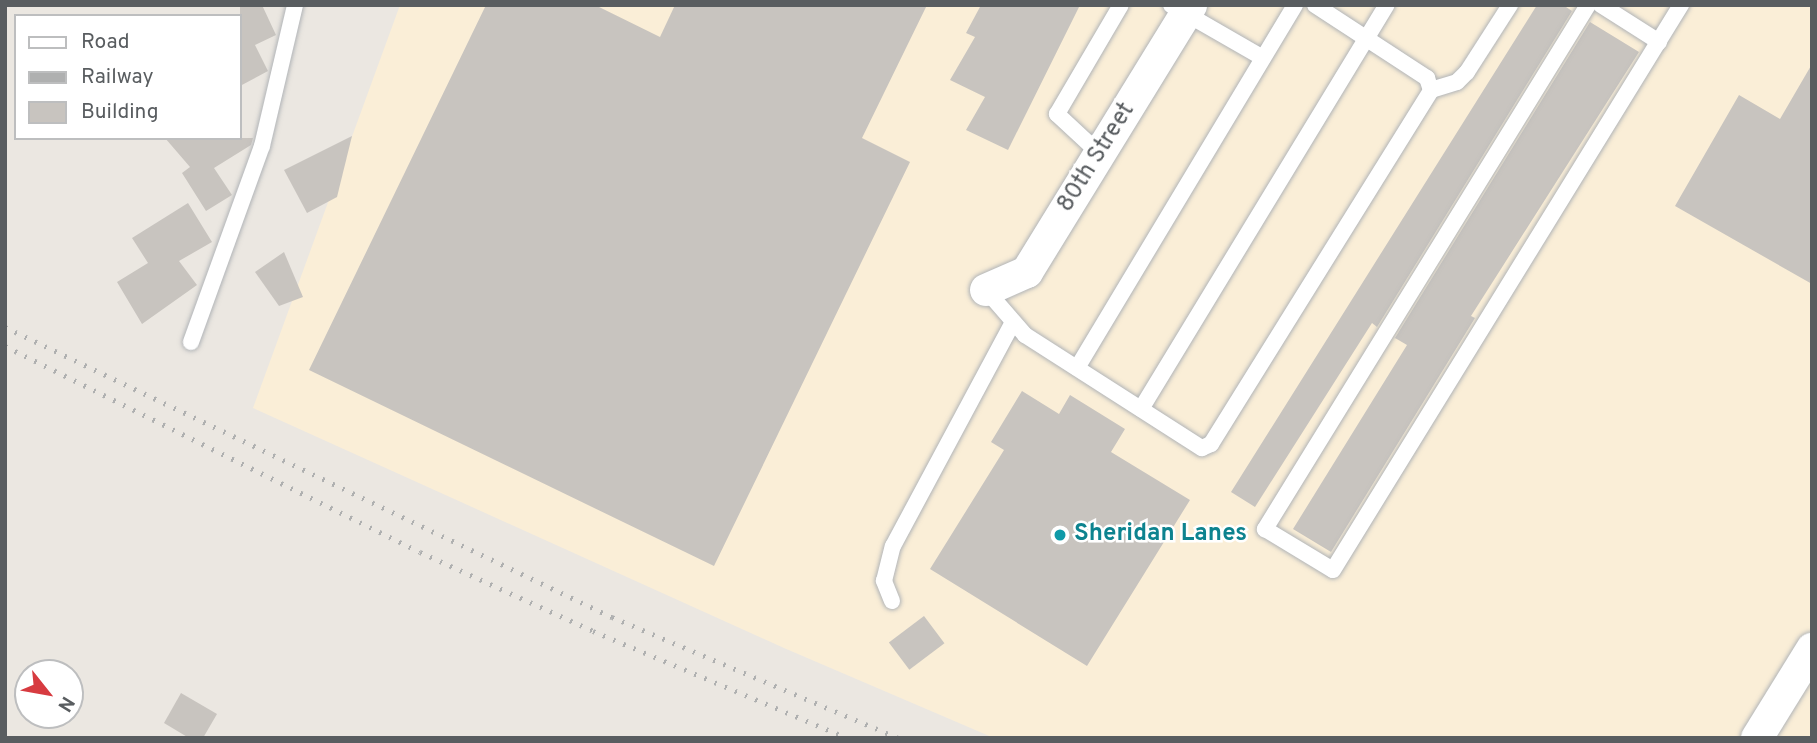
<!DOCTYPE html>
<html>
<head>
<meta charset="utf-8">
<style>
  body { margin:0 }
  #map { position:relative; width:1817px; height:743px; overflow:hidden; background:#ebe7e1; font-family:Overpass,sans-serif }
  div>[style] { position:absolute }
  [style*='--x'] { left:calc(var(--x)*1px); top:calc(var(--y)*1px); width:calc(var(--w)*1px); rotate:calc(var(--a)*1deg) }
  .commercial>* { inset:0; background:#faeed7 }
  .building>* { inset:0; background:#c8c4bf; transform-origin:0 0 }
  .roads { filter:drop-shadow(0 0 2px #b1b4b7) drop-shadow(0 0 2px #b1b4b7) }
  .service>* { height:16px; margin:-8px; padding:0 8px; transform-origin:8px; border-radius:8px; background:#fff }
  .minor>* { height:32px; margin:-16px; padding:0 16px; transform-origin:16px; border-radius:16px; background:#fff }
  .rail>* { height:5px; margin-top:-2.5px; transform-origin:0; background:repeating-linear-gradient(90deg,#afb0b0 0 2px,transparent 0 11px) }
  .dots>* { width:19px; height:19px; translate:-50% -50%; box-sizing:border-box; border:4px solid #fff; border-radius:50% }
  span { translate:-50% -50%; white-space:nowrap; text-align:center; line-height:1.15; -webkit-text-stroke:5px #fff; paint-order:stroke }
  .street-label { font-size:24px; color:#595d60 }
  .culture-label { font-size:24px; color:#0d838f; font-weight:700 }
  .left { translate:0 -50%; text-align:left }
  .frame { position:absolute; inset:0; border:7px solid #595d60; pointer-events:none }
  .legend { position:absolute; left:14px; top:14px; width:228px; height:126px; box-sizing:border-box; background:#fff; border:2px solid #bdbebf; margin:0; padding:9px 12px; list-style:none; font-size:21px; color:#595d60 }
  .legend li { display:flex; align-items:center; gap:14px; height:35px }
  .legend b { width:35px; border:2px solid #bdbebf }
  .north { position:absolute; left:14px; top:659px; width:70px; height:70px; box-sizing:border-box; background:#fff; border:2px solid #bdbebf; border-radius:50%; rotate:121deg; font-size:19px; font-weight:700; line-height:28px; text-align:center; color:#595d60 }
  .north::after { content:''; display:block; margin:auto; width:24px; height:32px; background:#d73b40; clip-path:polygon(50% 0,100% 100%,50% 72%,0 100%) }
</style>
</head>
<body>
<div id="map">
  <div class="commercial">
    <i style="clip-path:polygon(400px 5px,1812px 5px,1812px 738px,994px 738px,784px 648px,253px 408px)"></i>
  </div>
  <div class="building">
    <i style="clip-path:polygon(240px 5px,262px 5px,276px 35px,255px 45px,268px 71px,240px 86px)"></i>
    <i style="clip-path:polygon(486px 5px,595px 5px,660px 37px,675px 5px,927px 5px,862px 138px,910px 162px,714px 566px,309px 370px)"></i>
    <i style="clip-path:polygon(981px 5px,1080px 5px,1008px 150px,966px 130px,985px 97px,950px 80px,975px 37px,966px 33px)"></i>
    <i style="clip-path:polygon(1537px 5px,1563px 5px,1572px 11px,1377px 327px,1372px 323px,1255px 507px,1231px 492px)"></i>
    <i style="clip-path:polygon(1590px 22px,1639px 52px,1471px 316px,1475px 318px,1331px 552px,1293px 529px,1407px 345px,1395px 338px)"></i>
    <i style="clip-path:polygon(1812px 64px,1812px 284px,1675px 206px,1739px 95px,1780px 119px)"></i>
    <i style="clip-path:polygon(352px 136px,337px 197px,307px 213px,284px 170px)"></i>
    <i style="clip-path:polygon(165px 138px,253px 138px,251px 145px,214px 168px,232px 195px,206px 211px,182px 173px,190px 167px)"></i>
    <i style="clip-path:polygon(188px 203px,212px 242px,179px 261px,197px 285px,142px 324px,117px 282px,148px 263px,132px 238px)"></i>
    <i style="clip-path:polygon(284px 252px,303px 297px,279px 306px,255px 272px)"></i>
    <i style="clip-path:polygon(1022px 391px,1059px 414px,1070px 395px,1125px 429px,1111px 452px,1190px 500px,1087px 666px,930px 569px,1004px 450px,991px 442px)"></i>
    <i style="left:924px;top:616px;width:34px;height:44px;rotate:53deg"></i>
    <i style="clip-path:polygon(181px 693px,217px 714px,203px 738px,189px 738px,164px 723px)"></i>
  </div>
  <div class="roads">
    <div class="service">
      <i style="--x:1171;--y:5;--w:106;--a:29.9"></i>
      <i style="--x:1315;--y:5;--w:134;--a:33.1"></i>
      <i style="--x:1427;--y:78;--w:13;--a:72"></i>
      <i style="--x:1588;--y:5;--w:616;--a:121.65"></i>
      <i style="--x:1265;--y:529;--w:79;--a:31.1"></i>
      <i style="--x:1333;--y:570;--w:664;--a:-58.37"></i>
      <i style="--x:1601;--y:5;--w:69;--a:32.5"></i>
      <i style="--x:1100;--y:154;--w:59;--a:-137.1"></i>
      <i style="--x:1057;--y:114;--w:126;--a:-59.6"></i>
      <i style="--x:986;--y:290;--w:60;--a:49.1"></i>
      <i style="--x:1025;--y:335;--w:210;--a:32.6"></i>
      <i style="--x:1202;--y:448;--w:10;--a:-24"></i>
      <i style="--x:1211;--y:444;--w:417;--a:-58.1"></i>
      <i style="--x:1431;--y:90;--w:27;--a:-17"></i>
      <i style="--x:1457;--y:82;--w:14;--a:-45"></i>
      <i style="--x:1467;--y:72;--w:80;--a:-57.3"></i>
      <i style="--x:191;--y:342;--w:208;--a:-70.1"></i>
      <i style="--x:262;--y:146;--w:145;--a:-76.8"></i>
      <i style="--x:1077;--y:368;--w:423;--a:-59"></i>
      <i style="--x:1141;--y:409;--w:473;--a:-58.7"></i>
      <i style="--x:892;--y:601;--w:22;--a:-112"></i>
      <i style="--x:884;--y:581;--w:36;--a:-76"></i>
      <i style="--x:893;--y:546;--w:254;--a:-61.8"></i>
    </div>
    <div class="minor">
      <i style="--x:986;--y:290;--w:45;--a:-23.7"></i>
      <i style="--x:1027;--y:272;--w:313;--a:-58.4"></i>
      <i style="--x:1757;--y:738;--w:105;--a:-58.3"></i>
    </div>
  </div>
  <div class="rail">
    <i style="--x:5;--y:327;--w:673;--a:25.54"></i>
    <i style="--x:612;--y:617;--w:311;--a:22.9"></i>
    <i style="--x:5;--y:346;--w:463;--a:26.4"></i>
    <i style="--x:420;--y:552;--w:190;--a:24.5"></i>
    <i style="--x:593;--y:631;--w:276;--a:22.8"></i>
  </div>
  <div class="dots">
    <i style="left:1060px;top:535px;background:#0f9aa8"></i>
  </div>
  <div class="street-label">
    <span style="left:1097px;top:158px;rotate:-58deg">80th Street</span>
  </div>
  <div class="culture-label">
    <span class="left" style="left:1074px;top:535px">Sheridan Lanes</span>
  </div>
  <div class="frame"></div>
  <ul class="legend">
  <li><b style="height:9px;background:#fff"></b>Road</li>
  <li><b style="height:9px;background:#afb0b0"></b>Railway</li>
  <li><b style="height:19px;background:#c8c4bf"></b>Building</li>
  </ul>
  <div class="north">N</div>
</div>
</body>
</html>
